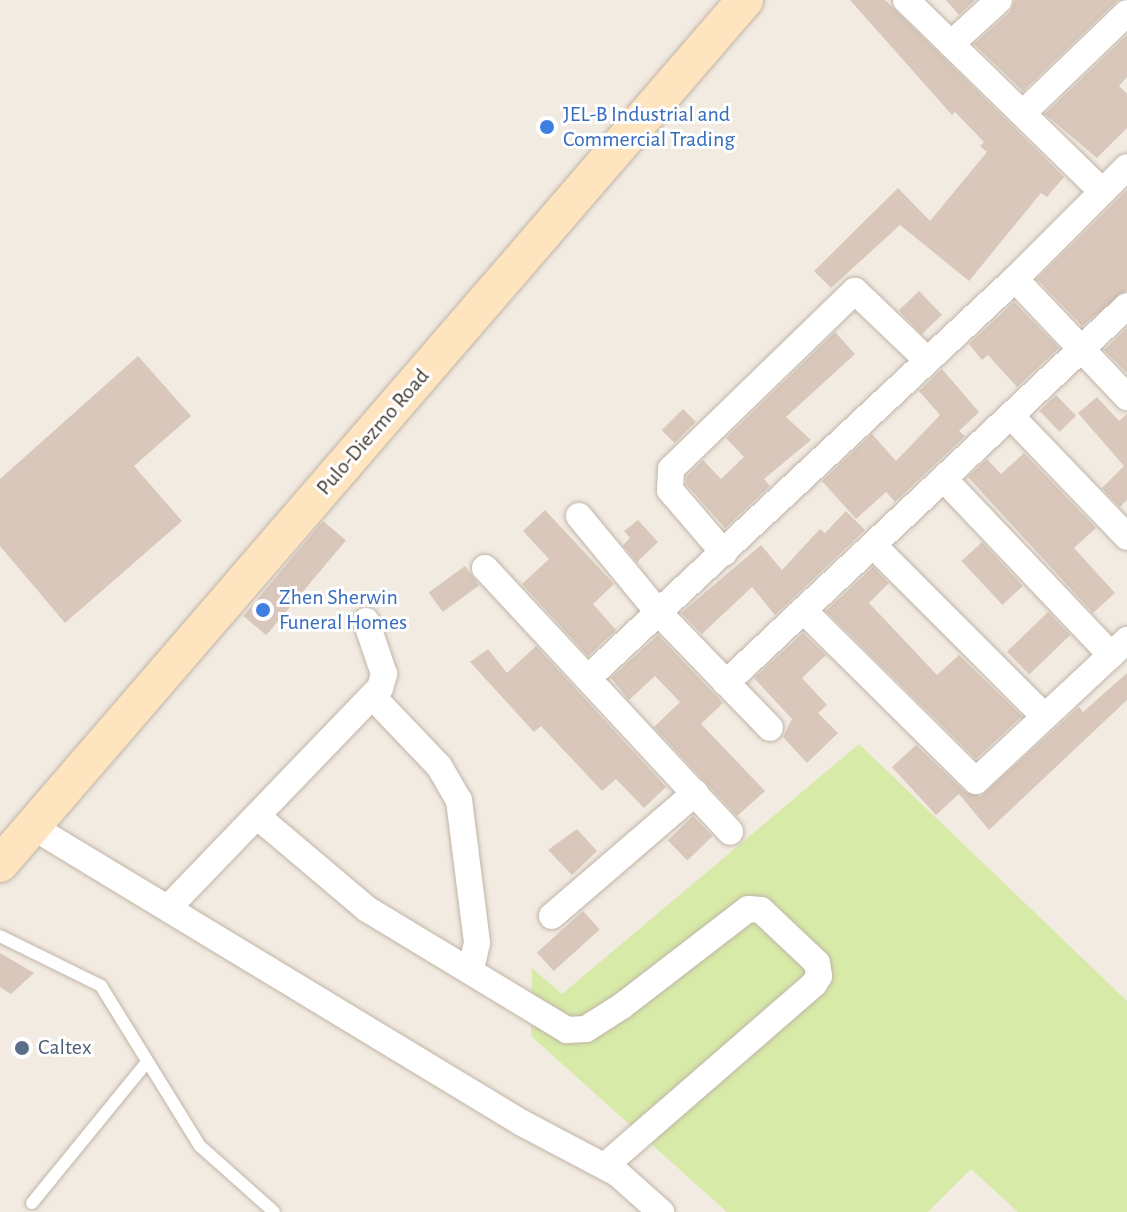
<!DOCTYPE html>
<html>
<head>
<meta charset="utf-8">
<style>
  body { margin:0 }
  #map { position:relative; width:1127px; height:1212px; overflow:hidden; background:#f2ebe2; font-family:"Alegreya Sans",sans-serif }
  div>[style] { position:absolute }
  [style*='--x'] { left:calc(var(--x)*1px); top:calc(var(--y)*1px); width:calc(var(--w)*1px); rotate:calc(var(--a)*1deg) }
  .green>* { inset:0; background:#d7eaa7 }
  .building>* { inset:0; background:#d8c7ba; transform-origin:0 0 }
  .roads { filter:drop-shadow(0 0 2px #c1b4a7) drop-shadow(0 0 2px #c1b4a7) }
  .service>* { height:12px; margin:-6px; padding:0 6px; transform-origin:6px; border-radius:6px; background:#fff }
  .minor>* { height:26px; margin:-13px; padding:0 13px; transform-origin:13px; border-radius:13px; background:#fff }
  .secondary>* { height:36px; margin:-18px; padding:0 18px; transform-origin:18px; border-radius:18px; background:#ffe5bf }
  .dots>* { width:22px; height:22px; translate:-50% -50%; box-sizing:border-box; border:4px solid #fff; border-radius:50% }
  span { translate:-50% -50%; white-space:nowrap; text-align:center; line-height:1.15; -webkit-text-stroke:6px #fff; paint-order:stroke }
  .shop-label { font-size:22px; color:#366cbe }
  .left { translate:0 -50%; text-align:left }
  .street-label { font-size:22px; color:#443a32 }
  .service-label { font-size:22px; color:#4e5e75 }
</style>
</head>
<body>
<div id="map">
  <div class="green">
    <i style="clip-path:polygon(859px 744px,1127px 1001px,1127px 1212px,1018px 1212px,971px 1169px,928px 1212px,727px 1212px,531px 1036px,532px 968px,562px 994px)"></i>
  </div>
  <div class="building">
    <i style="clip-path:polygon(850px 0,885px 0,1064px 177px,1047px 197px,1041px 193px,969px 281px,900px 225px,831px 288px,814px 271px,898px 188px,930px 221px,987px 152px,980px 146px,984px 142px,955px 112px,952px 115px)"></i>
    <i style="clip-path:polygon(946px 0,975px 0,959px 15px)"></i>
    <i style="clip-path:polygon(1015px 0,1118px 0,1023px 91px,974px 44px,1010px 12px)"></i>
    <i style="clip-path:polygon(1127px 35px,1127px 77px,1119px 86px,1127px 94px,1127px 128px,1097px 158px,1045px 114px)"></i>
    <i style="clip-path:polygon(1127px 190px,1127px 290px,1082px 326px,1037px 279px)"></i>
    <i style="left:919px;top:291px;width:33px;height:28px;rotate:46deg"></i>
    <i style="clip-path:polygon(1014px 302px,1059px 348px,1017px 387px,988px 355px,982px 360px,969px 344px)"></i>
    <i style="clip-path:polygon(1127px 328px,1127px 373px,1104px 350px)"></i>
    <i style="clip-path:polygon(835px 332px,855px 354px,786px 417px,811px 440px,764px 479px,770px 486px,725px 528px,686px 484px,687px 476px,703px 460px,721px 479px,744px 457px,726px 438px)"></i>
    <i style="clip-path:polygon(138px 356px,191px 416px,134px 466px,182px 521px,65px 623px,0 546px,0 479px)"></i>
    <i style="clip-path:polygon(942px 369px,979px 412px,959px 431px,965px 436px,895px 502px,886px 492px,856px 519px,822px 481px,872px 434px,896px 461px,940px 415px,919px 391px)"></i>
    <i style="left:1056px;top:395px;width:29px;height:23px;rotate:46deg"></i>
    <i style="clip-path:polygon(1097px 397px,1119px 421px,1127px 414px,1127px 500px,1120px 507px,1102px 488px,1124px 466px,1078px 413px)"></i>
    <i style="left:683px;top:409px;width:18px;height:30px;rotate:45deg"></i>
    <i style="clip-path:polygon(1024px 453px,1096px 528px,1074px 548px,1115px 593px,1093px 613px,968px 477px,987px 459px,1001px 474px)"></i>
    <i style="clip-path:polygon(545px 510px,614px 584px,593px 604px,616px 630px,588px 656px,522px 584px,549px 559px,523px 531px)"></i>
    <i style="clip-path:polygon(846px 511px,865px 530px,775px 615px,752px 587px,702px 634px,681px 613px,761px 545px,782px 570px,820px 529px,825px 533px)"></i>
    <i style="clip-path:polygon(638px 520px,658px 542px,637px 562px,623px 545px,630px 538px,624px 531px)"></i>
    <i style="left:323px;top:521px;width:30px;height:124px;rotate:40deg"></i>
    <i style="left:982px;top:542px;width:60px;height:28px;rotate:47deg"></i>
    <i style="left:465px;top:566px;width:24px;height:45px;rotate:54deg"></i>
    <i style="clip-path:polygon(873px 567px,889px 583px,869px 603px,937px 675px,959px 655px,1022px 716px,976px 759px,826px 611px)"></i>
    <i style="left:1048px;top:612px;width:32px;height:57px;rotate:46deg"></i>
    <i style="clip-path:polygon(803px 633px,826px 655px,802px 678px,827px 705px,818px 713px,838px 733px,807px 763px,783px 737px,792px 719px,754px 678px)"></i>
    <i style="clip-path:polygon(658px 635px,723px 703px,701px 724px,765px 791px,737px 816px,654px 727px,680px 702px,655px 676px,629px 700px,611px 678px)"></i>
    <i style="clip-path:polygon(536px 646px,666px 787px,644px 808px,616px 779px,602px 791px,541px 726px,534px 732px,470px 662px,488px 649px,507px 673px)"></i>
    <i style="clip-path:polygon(1127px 673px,1127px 700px,989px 830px,959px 794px,936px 815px,892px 767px,916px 745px,965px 792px,981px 796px,1079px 707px,1083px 712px)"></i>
    <i style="left:693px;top:816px;width:28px;height:35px;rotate:46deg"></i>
    <i style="clip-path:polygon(577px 829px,597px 851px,572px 875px,548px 850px)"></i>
    <i style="left:583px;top:911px;width:25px;height:62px;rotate:48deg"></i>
    <i style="clip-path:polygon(0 953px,34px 973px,11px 994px,0 987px)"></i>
  </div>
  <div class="roads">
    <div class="service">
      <i style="--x:0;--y:936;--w:113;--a:26.3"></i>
      <i style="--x:101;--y:986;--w:188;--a:58.3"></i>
      <i style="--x:200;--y:1146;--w:99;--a:41.7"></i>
      <i style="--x:32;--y:1203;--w:182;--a:-50.8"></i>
    </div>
    <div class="minor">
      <i style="--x:906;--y:0;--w:274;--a:44.3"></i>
      <i style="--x:951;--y:44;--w:65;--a:-42.5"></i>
      <i style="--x:1023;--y:113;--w:144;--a:-43.9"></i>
      <i style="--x:1015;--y:279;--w:163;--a:46.5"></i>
      <i style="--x:1012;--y:417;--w:166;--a:46.2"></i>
      <i style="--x:944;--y:479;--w:243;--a:46.5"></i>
      <i style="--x:579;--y:516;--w:124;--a:50.5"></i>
      <i style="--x:658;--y:612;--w:161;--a:46"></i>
      <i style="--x:873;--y:545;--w:242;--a:45"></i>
      <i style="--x:724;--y:553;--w:83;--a:-130.6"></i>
      <i style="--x:670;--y:490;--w:21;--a:-87"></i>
      <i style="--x:671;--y:469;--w:256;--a:-44.1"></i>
      <i style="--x:855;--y:291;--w:100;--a:43.8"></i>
      <i style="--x:485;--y:568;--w:360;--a:47.1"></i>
      <i style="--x:803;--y:610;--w:243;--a:44.7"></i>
      <i style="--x:976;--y:781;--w:207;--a:-43"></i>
      <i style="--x:588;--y:678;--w:584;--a:-43.06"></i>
      <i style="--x:1015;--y:279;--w:158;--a:-45"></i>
      <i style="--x:726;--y:683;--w:550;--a:-43.23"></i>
      <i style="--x:373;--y:697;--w:95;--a:46.3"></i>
      <i style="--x:439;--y:766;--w:39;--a:60"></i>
      <i style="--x:459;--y:800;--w:144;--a:82.8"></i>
      <i style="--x:477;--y:943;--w:28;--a:103"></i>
      <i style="--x:257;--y:816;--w:144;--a:40.2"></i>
      <i style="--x:367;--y:909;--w:234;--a:31.2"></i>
      <i style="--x:567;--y:1030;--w:19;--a:-3"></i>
      <i style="--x:586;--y:1029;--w:43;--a:-32.6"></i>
      <i style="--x:622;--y:1006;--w:159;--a:-37.6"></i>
      <i style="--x:748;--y:909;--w:13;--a:4"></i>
      <i style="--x:761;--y:910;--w:77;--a:43.4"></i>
      <i style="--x:817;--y:963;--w:13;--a:81"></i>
      <i style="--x:819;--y:976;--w:9;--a:122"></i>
      <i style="--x:814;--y:984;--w:277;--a:139"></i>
      <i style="--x:33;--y:827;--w:572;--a:31.19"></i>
      <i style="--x:522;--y:1123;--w:107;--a:27.8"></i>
      <i style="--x:617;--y:1173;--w:59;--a:41.6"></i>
      <i style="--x:168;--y:908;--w:306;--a:-46.1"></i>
      <i style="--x:380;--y:688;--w:15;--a:-74"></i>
      <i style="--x:384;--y:674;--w:56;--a:-108.8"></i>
      <i style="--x:552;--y:916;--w:189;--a:-40.7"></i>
    </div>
    <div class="secondary">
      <i style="--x:0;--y:864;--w:1141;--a:-49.23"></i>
    </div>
  </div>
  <div class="dots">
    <i style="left:547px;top:127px;background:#3f7fe0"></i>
    <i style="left:263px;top:610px;background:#3f7fe0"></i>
    <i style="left:22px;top:1048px;background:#5c6f8a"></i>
  </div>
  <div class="shop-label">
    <span class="left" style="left:563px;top:127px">JEL-B Industrial and<br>Commercial Trading</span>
    <span class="left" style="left:279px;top:610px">Zhen Sherwin<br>Funeral Homes</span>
  </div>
  <div class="street-label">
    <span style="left:373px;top:432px;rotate:-49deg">Pulo-Diezmo Road</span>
  </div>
  <div class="service-label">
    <span class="left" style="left:38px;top:1048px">Caltex</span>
  </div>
</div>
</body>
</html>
